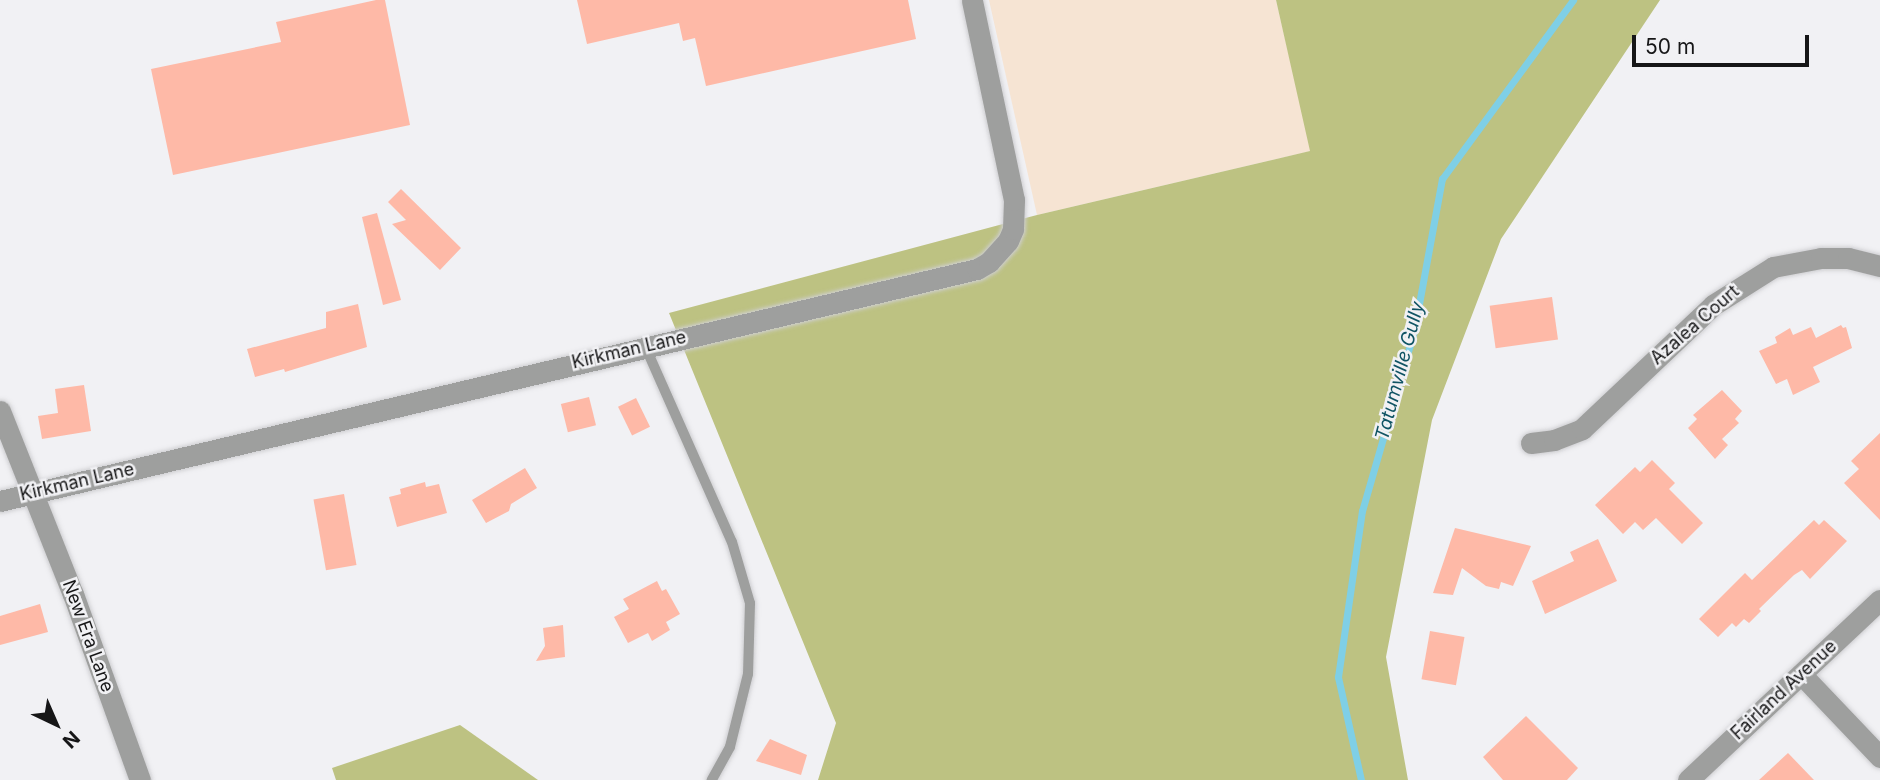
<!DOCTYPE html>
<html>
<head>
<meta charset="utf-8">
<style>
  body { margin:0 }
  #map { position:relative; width:1880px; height:780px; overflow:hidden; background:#f1f1f4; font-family:Inter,sans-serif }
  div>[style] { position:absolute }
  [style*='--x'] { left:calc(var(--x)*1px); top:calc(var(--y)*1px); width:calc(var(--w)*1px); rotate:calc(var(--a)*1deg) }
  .education>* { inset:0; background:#f6e4d3 }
  .forest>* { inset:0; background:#bdc282 }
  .stream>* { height:7px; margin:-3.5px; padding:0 3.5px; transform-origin:3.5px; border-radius:3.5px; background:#7fcfe6 }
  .building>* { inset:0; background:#feb9a7; transform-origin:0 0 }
  .roads { filter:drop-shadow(0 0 2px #ceced1) drop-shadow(0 0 2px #ceced1) }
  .lane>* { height:10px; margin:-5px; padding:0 5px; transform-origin:5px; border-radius:5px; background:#9e9f9e }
  .street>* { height:21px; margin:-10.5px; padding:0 10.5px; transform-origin:10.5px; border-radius:10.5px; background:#9e9f9e }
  span { translate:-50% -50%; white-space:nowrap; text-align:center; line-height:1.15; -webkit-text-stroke:5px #f1f1f4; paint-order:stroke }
  .street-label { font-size:18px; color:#161617 }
  .water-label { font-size:19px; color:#105464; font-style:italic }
  .north { position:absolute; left:21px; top:689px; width:70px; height:70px; -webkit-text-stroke:5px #f1f1f4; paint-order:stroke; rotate:136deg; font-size:19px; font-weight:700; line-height:28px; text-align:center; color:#161617 }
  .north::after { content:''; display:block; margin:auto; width:24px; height:32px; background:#161617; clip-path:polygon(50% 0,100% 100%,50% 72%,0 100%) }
  .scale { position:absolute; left:1632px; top:35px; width:177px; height:32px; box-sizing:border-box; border:4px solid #161617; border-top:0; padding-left:9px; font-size:21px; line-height:24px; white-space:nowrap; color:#161617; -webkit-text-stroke:5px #f1f1f4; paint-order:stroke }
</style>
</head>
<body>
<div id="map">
  <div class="education">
    <i style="clip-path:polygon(989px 0,1276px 0,1311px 151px,1037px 215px)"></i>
  </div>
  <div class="forest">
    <i style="clip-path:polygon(1276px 0,1660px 0,1501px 239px,1432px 420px,1386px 657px,1408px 780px,818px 780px,836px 723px,669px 313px,1037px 215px,1310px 151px)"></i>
    <i style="clip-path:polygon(460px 725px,538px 780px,336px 780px,332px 768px)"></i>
  </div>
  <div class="stream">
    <i style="--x:1361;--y:780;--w:106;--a:-102.6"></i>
    <i style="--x:1338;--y:677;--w:168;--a:-81.8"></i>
    <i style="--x:1362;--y:511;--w:187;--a:-73.9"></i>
    <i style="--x:1414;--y:331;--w:155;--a:-79.6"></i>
    <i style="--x:1442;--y:179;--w:222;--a:-53.8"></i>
  </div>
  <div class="building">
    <i style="clip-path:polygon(376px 0,385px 0,410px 125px,173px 175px,151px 69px,281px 42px,276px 22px)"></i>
    <i style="clip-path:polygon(577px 0,908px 0,916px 39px,706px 86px,695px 38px,683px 41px,679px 23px,587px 44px)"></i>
    <i style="clip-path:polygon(401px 189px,461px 248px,440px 270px,392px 224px,406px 220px,388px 202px)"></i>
    <i style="clip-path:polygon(377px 213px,401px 300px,383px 305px,362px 217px)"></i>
    <i style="left:1552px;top:297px;width:43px;height:63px;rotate:82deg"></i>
    <i style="clip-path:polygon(358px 304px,367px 347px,285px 372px,284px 369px,255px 377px,247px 349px,326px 328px,326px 312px)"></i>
    <i style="clip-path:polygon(1841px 325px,1843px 328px,1846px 327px,1852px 348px,1813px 367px,1820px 382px,1793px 395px,1787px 379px,1776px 384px,1759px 351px,1777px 343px,1775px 337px,1790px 328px,1793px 335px,1811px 327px,1816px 338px)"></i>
    <i style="clip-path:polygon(84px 385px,91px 431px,42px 439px,38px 416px,58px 413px,55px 389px)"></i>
    <i style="clip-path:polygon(1722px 390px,1742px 411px,1735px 419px,1739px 423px,1722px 439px,1728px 445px,1715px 459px,1688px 428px,1697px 419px,1693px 415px)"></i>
    <i style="left:589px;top:397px;width:29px;height:29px;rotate:76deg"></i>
    <i style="left:636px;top:398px;width:32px;height:20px;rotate:64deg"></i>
    <i style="clip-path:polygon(1880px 433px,1880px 520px,1844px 483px,1859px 469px,1851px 461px)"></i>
    <i style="clip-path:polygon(1652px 460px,1675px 483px,1669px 489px,1703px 523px,1682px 544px,1656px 518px,1643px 530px,1635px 522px,1623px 534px,1595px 505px,1635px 467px,1640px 472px)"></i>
    <i style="clip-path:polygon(525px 468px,537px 488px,511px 504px,509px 511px,486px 523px,472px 500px)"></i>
    <i style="clip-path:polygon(425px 482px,426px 487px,439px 484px,447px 513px,397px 527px,389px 497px,401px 494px,400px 489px)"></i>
    <i style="left:344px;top:494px;width:72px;height:31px;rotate:80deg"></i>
    <i style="clip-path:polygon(1814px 520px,1819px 525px,1824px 520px,1847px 541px,1810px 579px,1802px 570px,1794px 575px,1759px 609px,1761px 611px,1749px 623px,1744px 619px,1736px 627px,1732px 623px,1718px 637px,1699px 619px,1745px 573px,1752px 580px)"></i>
    <i style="clip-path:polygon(1455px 528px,1531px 546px,1513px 586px,1501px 582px,1499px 589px,1486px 586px,1462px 568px,1453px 595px,1433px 593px)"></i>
    <i style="clip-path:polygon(1598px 539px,1617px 581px,1545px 614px,1532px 581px,1574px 561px,1570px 552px)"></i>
    <i style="clip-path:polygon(657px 581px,662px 591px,666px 589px,680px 614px,666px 622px,670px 630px,652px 641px,648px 633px,628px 643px,614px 617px,629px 609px,623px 599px)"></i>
    <i style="clip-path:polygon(40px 604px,48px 632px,0 645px,0 616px)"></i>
    <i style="clip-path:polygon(563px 625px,565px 657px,536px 661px,545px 646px,543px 628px)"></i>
    <i style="left:1430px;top:631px;width:35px;height:49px;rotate:10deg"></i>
    <i style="clip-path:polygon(1526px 716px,1578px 768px,1567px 780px,1503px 780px,1483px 757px)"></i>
    <i style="clip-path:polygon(770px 739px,807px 755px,801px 775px,756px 761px)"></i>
    <i style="clip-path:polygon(1788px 753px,1814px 780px,1759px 780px)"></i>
  </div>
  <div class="roads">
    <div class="lane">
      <i style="--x:645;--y:346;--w:214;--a:66.1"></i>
      <i style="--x:732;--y:542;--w:64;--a:73.6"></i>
      <i style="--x:750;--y:603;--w:71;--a:91.6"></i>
      <i style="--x:748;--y:674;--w:75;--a:103.9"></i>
      <i style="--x:730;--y:747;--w:38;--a:119"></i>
    </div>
    <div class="street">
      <i style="--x:0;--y:411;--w:197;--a:68.3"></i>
      <i style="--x:73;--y:594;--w:198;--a:70.2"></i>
      <i style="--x:1531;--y:443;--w:23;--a:-7"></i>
      <i style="--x:1554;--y:440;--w:30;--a:-21"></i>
      <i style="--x:1582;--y:429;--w:180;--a:-43.4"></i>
      <i style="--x:1713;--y:305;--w:71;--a:-32.3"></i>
      <i style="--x:1773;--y:267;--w:49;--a:-10.6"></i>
      <i style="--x:1821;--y:258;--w:27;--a:0"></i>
      <i style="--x:1848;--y:258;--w:33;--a:14"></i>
      <i style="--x:0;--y:501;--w:1004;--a:-13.36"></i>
      <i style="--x:977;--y:269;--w:14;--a:-30"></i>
      <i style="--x:989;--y:262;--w:28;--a:-48"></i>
      <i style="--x:1008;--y:241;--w:13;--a:-67"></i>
      <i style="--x:1013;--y:229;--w:29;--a:-88"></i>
      <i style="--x:1014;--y:200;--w:204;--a:-101.9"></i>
      <i style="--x:1801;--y:674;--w:115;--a:46.4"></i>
      <i style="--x:1688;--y:780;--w:263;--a:-43.2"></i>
    </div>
  </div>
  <div class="street-label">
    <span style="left:1695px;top:325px;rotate:-41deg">Azalea Court</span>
    <span style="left:629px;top:350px;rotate:-13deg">Kirkman Lane</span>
    <span style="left:77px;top:482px;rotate:-13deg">Kirkman Lane</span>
    <span style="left:88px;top:636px;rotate:70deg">New Era Lane</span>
    <span style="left:1784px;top:690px;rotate:-43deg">Fairland Avenue</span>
  </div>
  <div class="water-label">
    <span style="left:1400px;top:371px;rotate:-75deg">Tatumville Gully</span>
  </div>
  <div class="north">N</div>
  <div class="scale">50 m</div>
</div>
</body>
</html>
